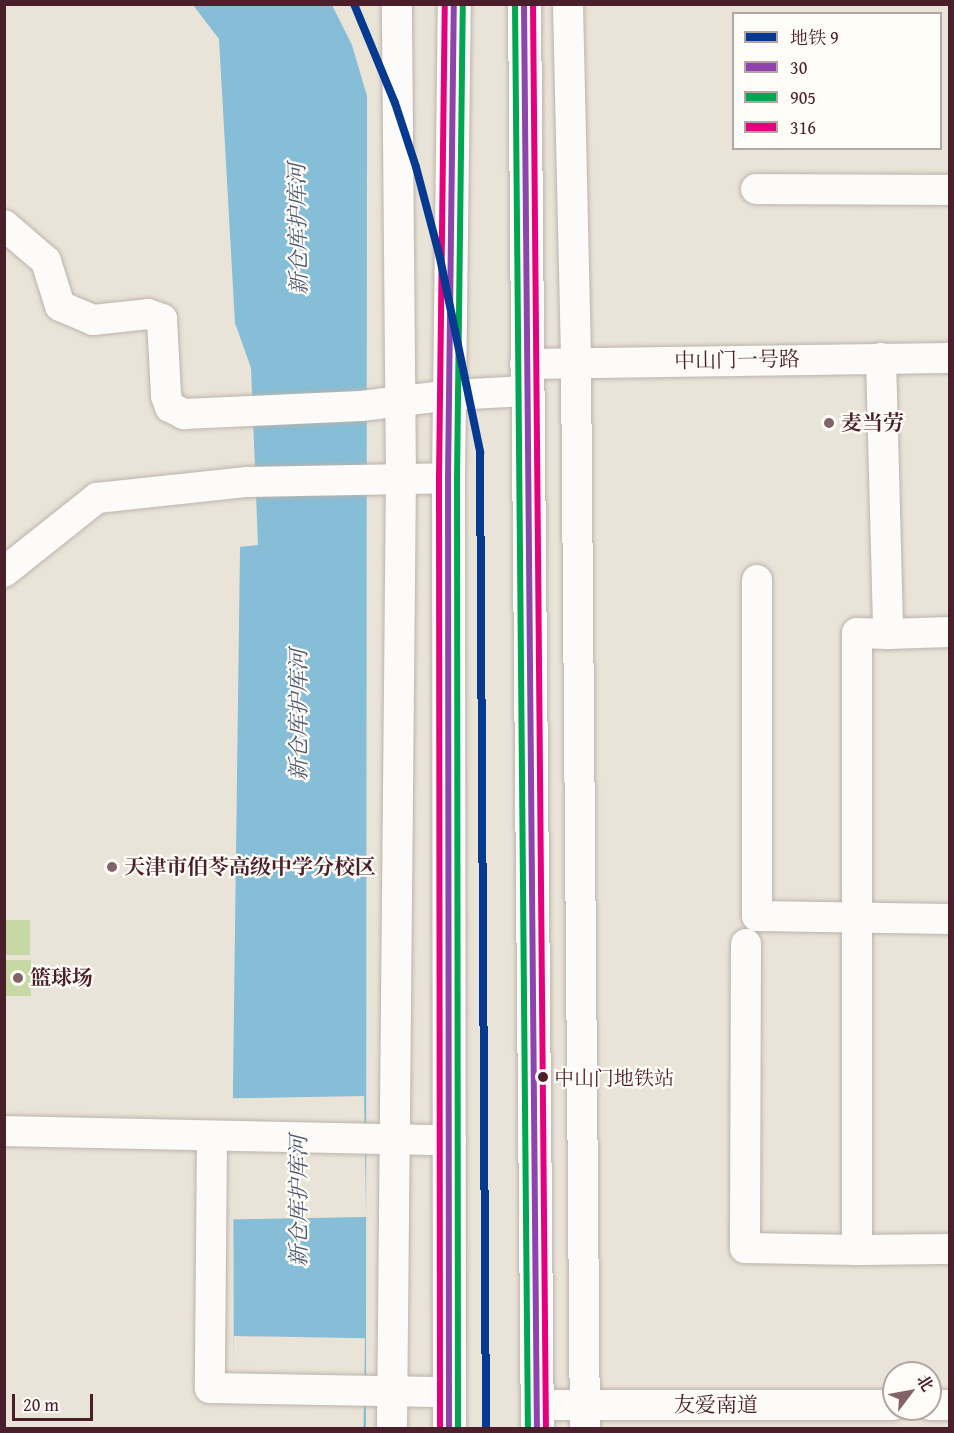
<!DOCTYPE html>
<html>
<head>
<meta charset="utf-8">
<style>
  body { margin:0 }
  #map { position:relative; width:954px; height:1433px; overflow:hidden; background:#eae4d8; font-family:"Gentium Book Plus","Noto Serif SC",serif }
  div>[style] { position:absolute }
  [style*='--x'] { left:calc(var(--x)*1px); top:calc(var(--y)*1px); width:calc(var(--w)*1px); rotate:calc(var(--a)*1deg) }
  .green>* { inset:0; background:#c6d9a5; transform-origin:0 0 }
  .water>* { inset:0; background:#85bed6 }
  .pier>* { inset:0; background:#eae4d8; transform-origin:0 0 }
  .roads { filter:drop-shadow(0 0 2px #bbb3ac) drop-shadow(0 0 2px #bbb3ac) }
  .minor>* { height:30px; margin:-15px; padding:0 15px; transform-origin:15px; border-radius:15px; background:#fcfbf9 }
  .major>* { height:33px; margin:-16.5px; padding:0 16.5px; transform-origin:16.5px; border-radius:16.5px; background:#fcfbf9 }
  .bus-1>* { height:6px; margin:-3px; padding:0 3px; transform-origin:3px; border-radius:3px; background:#8e44ad }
  .bus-2>* { height:6px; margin:-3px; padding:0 3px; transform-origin:3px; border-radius:3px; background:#00a651 }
  .bus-3>* { height:6px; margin:-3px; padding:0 3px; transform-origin:3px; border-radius:3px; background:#e5007d }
  .metro-1>* { height:8px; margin:-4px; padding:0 4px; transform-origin:4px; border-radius:4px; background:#063a91 }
  .dots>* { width:16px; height:16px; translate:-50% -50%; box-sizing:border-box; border:3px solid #fdfcf7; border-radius:50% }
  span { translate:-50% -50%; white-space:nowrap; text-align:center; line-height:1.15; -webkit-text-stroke:4.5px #fdfcf7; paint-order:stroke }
  .bus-label { font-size:20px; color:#4a1f2b }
  .left { translate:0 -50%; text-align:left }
  .street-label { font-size:21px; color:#4a1f2b }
  .poi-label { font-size:21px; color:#4a1f2b; font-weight:700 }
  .water-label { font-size:22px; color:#50586f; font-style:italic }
  .frame { position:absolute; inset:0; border:6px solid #4a1f2b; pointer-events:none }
  .legend { position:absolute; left:732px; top:12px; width:210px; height:138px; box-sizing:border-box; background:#fdfcf7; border:2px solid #b5a4a5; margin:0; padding:8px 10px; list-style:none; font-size:18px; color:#4a1f2b }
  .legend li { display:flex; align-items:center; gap:12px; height:30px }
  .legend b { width:30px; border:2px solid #b5a4a5 }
  .north { position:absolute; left:882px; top:1361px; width:60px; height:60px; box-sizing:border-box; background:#fdfcf7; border:2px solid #b5a4a5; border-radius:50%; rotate:58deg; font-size:16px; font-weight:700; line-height:24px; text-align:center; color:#4a1f2b }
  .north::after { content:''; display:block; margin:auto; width:21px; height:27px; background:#826468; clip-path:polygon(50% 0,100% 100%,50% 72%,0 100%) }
  .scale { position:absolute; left:12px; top:1394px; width:81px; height:27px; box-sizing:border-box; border:3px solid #4a1f2b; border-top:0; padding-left:8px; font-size:18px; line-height:21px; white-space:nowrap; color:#4a1f2b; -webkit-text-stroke:4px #fdfcf7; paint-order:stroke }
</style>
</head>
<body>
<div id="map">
  <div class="green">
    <i style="left:5px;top:920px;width:25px;height:35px"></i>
    <i style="left:5px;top:960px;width:26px;height:36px"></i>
  </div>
  <div class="water">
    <i style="clip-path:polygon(193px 5px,332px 5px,352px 45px,367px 96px,366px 1428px,234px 1428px,233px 1083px,240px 547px,258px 545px,251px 368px,235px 323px,219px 39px)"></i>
  </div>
  <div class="pier">
    <i style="left:364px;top:1096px;width:121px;height:134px;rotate:89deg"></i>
    <i style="left:234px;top:1336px;width:131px;height:92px;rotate:1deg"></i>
  </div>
  <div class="roads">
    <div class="minor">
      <i style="--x:568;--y:4;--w:358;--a:88.7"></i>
      <i style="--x:576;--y:362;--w:1066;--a:89.52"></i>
      <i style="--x:756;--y:189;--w:194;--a:0.3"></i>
      <i style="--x:4;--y:225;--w:55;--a:40.6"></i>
      <i style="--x:46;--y:261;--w:47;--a:72.7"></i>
      <i style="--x:60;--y:306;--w:36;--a:23"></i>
      <i style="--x:93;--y:320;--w:55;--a:-6.2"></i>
      <i style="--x:148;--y:314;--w:15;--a:20"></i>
      <i style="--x:162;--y:319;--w:77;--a:87"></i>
      <i style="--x:166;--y:396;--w:12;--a:70"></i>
      <i style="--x:170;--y:407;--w:16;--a:27"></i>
      <i style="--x:184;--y:414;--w:177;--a:-2.6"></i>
      <i style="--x:361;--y:406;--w:92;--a:-6.9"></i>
      <i style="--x:452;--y:395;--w:74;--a:-3.1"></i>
      <i style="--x:881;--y:358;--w:276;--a:88.5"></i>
      <i style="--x:888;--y:634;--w:31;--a:-178"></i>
      <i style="--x:857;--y:633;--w:617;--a:90"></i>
      <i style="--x:857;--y:1250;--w:93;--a:-0.6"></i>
      <i style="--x:525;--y:364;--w:425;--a:-0.8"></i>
      <i style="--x:4;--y:572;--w:119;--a:-38.5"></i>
      <i style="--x:97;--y:498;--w:151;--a:-6.1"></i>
      <i style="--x:247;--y:482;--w:201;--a:-1.1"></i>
      <i style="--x:757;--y:580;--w:336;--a:90"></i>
      <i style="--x:757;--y:916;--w:193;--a:0.9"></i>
      <i style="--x:888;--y:634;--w:62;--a:-1.8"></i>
      <i style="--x:746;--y:944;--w:304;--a:90.2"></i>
      <i style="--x:745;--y:1248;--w:112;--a:1"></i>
      <i style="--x:4;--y:1131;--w:447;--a:1.2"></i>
      <i style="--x:212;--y:1136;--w:252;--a:90.5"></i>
      <i style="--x:210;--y:1388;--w:239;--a:1"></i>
      <i style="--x:537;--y:1405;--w:357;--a:0"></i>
      <i style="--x:930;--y:1405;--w:20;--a:0"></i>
      <i style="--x:392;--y:1428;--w:949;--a:-89.46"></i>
      <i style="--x:401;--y:479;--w:475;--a:-90.5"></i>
    </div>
    <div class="major">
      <i style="--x:524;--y:4;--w:1424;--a:89.48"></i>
      <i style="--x:449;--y:1428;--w:950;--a:-90.06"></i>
      <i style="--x:448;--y:478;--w:474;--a:-89.3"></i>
    </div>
  </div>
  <div class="bus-1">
    <i style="--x:524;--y:4;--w:1424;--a:89.48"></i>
    <i style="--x:449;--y:1428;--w:950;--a:-90.06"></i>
    <i style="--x:448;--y:478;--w:474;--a:-89.3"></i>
  </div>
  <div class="bus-2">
    <i style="--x:515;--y:4;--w:1424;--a:89.48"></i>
    <i style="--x:458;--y:1428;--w:950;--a:-90.06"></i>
    <i style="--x:457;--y:478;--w:474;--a:-89.3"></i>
  </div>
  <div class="bus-3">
    <i style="--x:533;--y:4;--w:1424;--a:89.48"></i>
    <i style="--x:440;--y:1428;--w:950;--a:-90.06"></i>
    <i style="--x:439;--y:478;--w:474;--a:-89.3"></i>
  </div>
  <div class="metro-1">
    <i style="--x:354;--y:4;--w:107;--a:67.5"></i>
    <i style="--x:395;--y:103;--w:67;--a:71.8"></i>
    <i style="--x:416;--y:167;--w:94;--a:75.2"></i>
    <i style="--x:440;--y:258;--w:198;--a:78.3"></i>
    <i style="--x:480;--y:452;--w:976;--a:89.65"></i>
  </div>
  <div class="dots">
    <i style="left:829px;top:423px;background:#826468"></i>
    <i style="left:112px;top:867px;background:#826468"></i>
    <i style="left:18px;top:978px;background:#826468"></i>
    <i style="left:543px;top:1077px;background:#4a1f2b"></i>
  </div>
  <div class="bus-label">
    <span class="left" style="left:554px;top:1077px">中山门地铁站</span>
  </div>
  <div class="street-label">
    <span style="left:737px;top:360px;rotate:-1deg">中山门一号路</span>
    <span style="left:716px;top:1405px">友爱南道</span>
  </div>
  <div class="poi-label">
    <span class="left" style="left:841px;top:423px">麦当劳</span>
    <span class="left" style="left:124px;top:867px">天津市伯苓高级中学分校区</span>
    <span class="left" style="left:30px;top:978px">篮球场</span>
  </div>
  <div class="water-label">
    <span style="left:298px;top:229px;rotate:-91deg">新仓库护库河</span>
    <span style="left:299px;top:715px;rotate:-90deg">新仓库护库河</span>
    <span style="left:299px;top:1201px;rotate:-90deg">新仓库护库河</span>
  </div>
  <div class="frame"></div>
  <ul class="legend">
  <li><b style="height:8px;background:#063a91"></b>地铁 9</li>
  <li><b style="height:8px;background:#8e44ad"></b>30</li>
  <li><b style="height:8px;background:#00a651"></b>905</li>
  <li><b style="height:8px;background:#e5007d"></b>316</li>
  </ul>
  <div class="north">北</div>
  <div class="scale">20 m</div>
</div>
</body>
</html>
